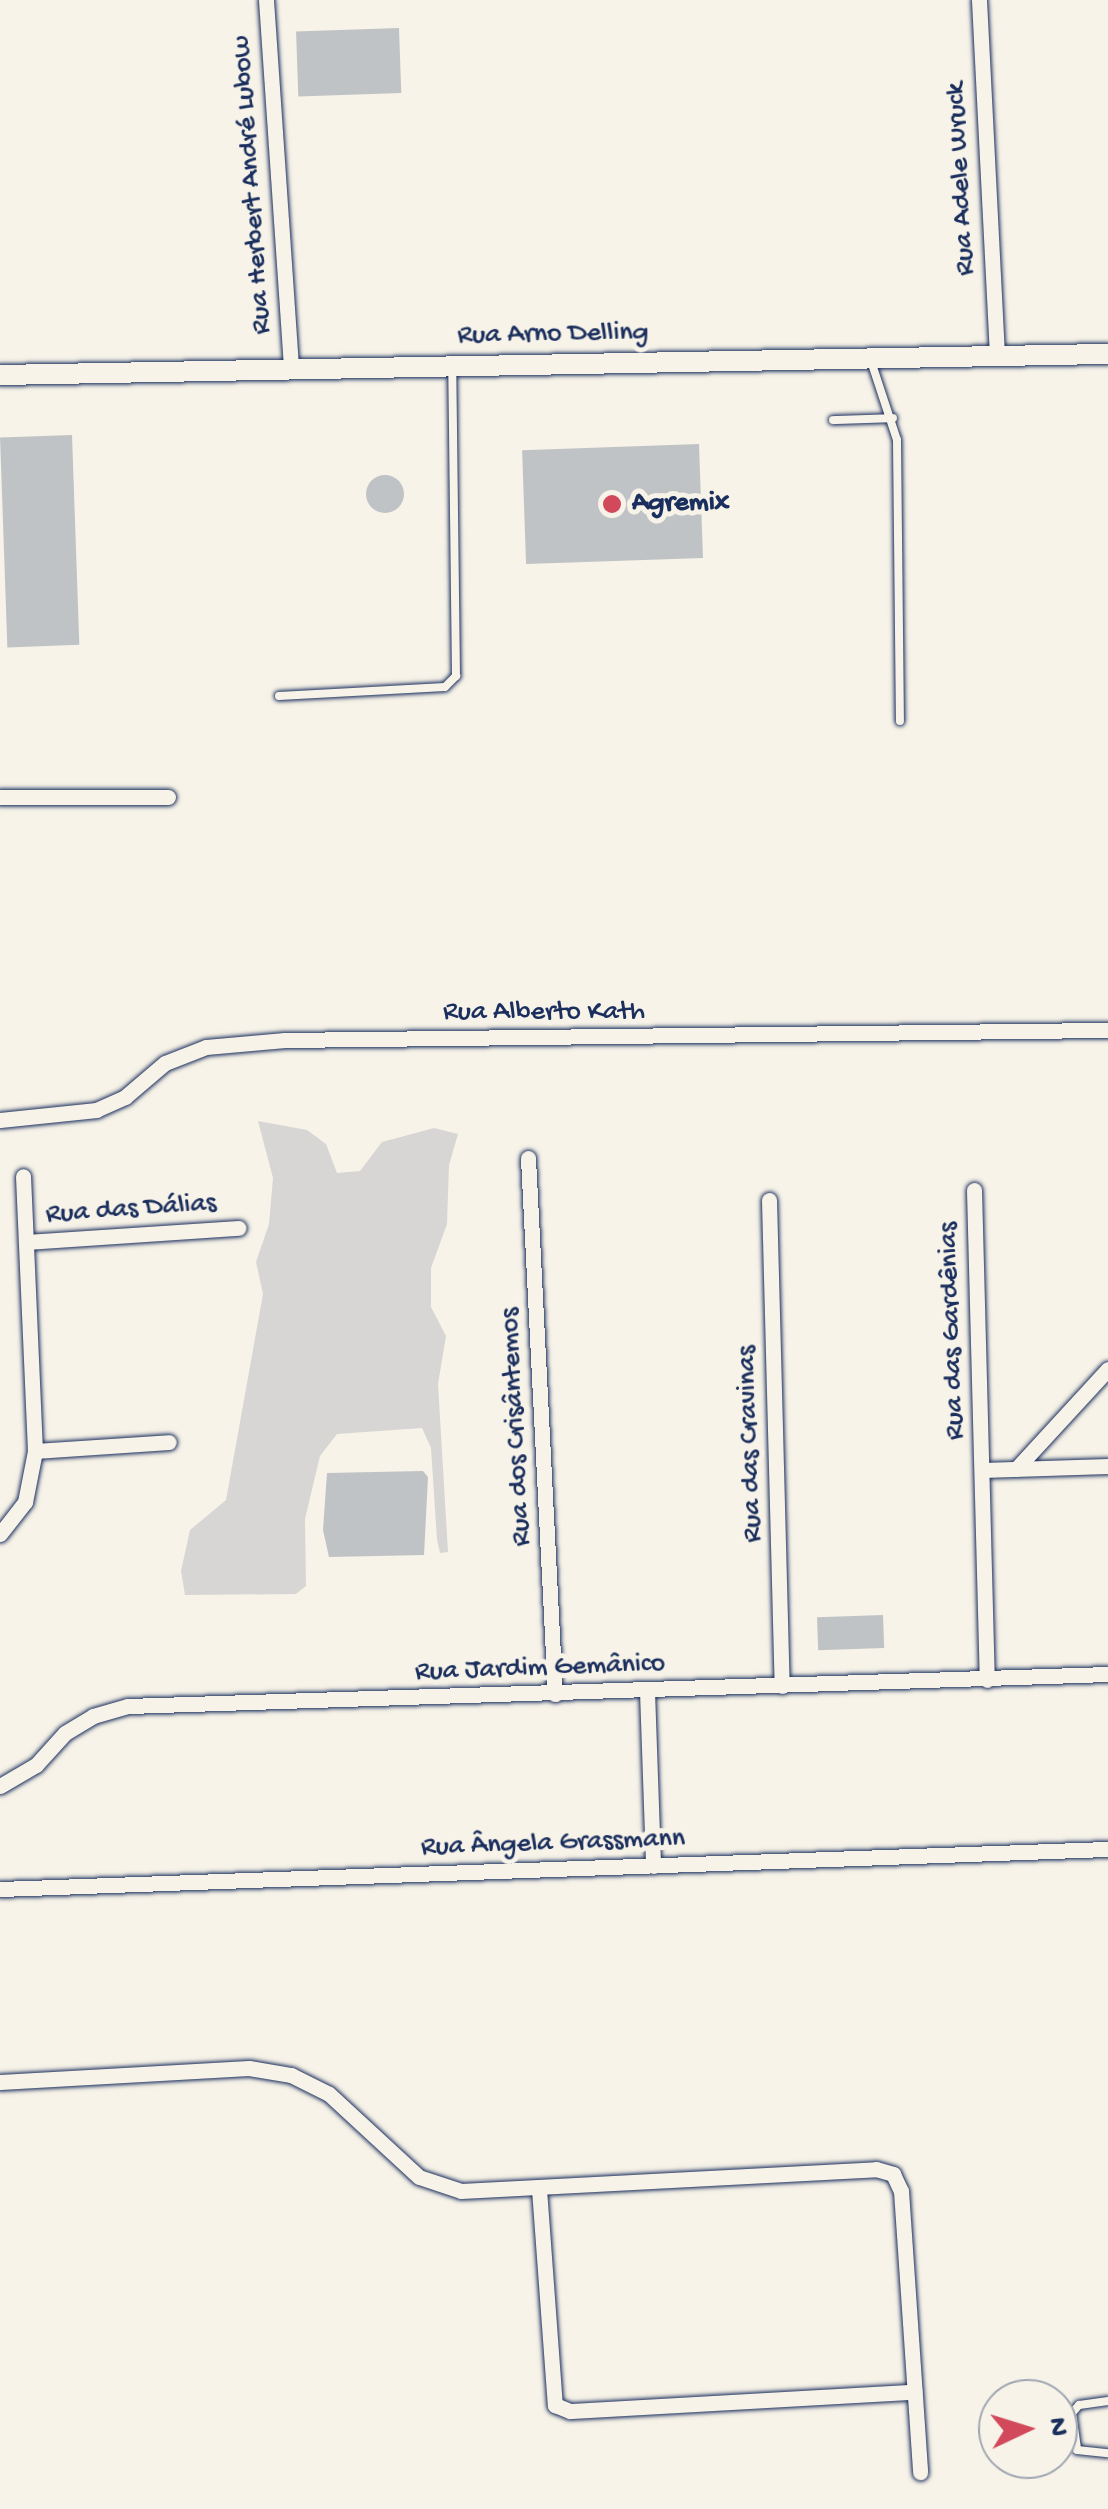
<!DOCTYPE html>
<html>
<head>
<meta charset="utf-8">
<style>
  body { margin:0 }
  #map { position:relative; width:1108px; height:2509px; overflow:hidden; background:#f7f3e8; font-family:"Gochi Hand",sans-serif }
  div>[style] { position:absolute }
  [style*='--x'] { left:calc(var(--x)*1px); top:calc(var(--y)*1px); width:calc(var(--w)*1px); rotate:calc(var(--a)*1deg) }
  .green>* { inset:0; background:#d7d6d4 }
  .building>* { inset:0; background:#c0c3c5; transform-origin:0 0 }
  .round { border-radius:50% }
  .roads { filter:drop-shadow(0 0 2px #1b2f5e) drop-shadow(0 0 2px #1b2f5e) }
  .service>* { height:8px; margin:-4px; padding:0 4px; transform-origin:4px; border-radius:4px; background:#f7f3e8 }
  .minor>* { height:15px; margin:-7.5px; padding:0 7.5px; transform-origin:7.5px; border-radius:7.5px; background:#f7f3e8 }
  .tertiary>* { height:20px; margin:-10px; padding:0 10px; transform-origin:10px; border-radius:10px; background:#f7f3e8 }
  .dots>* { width:28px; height:28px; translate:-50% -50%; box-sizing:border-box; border:5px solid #f7f3e8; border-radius:50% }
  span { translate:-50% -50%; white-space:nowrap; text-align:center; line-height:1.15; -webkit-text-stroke:10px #f7f3e8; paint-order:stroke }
  .street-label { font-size:28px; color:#1b2f5e }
  .poi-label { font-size:28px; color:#1b2f5e; font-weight:700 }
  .left { translate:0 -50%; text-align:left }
  .north { position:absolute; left:978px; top:2379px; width:100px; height:100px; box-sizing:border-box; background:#f7f3e8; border:2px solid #9fa5b1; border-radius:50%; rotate:86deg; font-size:28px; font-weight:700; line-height:40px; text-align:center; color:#1b2f5e }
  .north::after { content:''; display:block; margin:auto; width:35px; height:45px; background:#d1495b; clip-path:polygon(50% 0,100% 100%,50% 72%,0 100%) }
</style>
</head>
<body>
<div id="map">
  <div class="green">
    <i style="clip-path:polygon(258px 1121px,307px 1130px,326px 1144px,337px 1173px,360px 1171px,382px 1142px,434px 1128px,458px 1134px,449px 1165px,447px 1224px,431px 1268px,431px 1307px,446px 1336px,438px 1384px,448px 1552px,440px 1553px,437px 1540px,431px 1448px,422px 1428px,337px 1434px,320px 1456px,305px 1519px,306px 1586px,296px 1594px,185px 1595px,181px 1571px,190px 1530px,226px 1500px,263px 1294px,256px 1262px,269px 1224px,273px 1178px)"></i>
  </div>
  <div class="building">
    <i style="left:399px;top:28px;width:65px;height:103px;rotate:88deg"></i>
    <i style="left:72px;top:435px;width:210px;height:72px;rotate:88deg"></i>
    <i style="left:699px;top:444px;width:114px;height:177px;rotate:88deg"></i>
    <i class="round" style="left:366px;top:475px;width:38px;height:38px"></i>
    <i style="clip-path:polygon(423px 1471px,428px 1477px,424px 1555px,329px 1557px,323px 1530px,327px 1473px)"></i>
    <i style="left:883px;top:1615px;width:33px;height:66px;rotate:88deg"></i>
  </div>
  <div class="roads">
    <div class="service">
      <i style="--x:871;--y:361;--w:83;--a:71.8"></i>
      <i style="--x:897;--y:440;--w:281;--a:89.4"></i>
      <i style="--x:833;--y:420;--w:60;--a:-1.9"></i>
      <i style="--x:279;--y:696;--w:166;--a:-3.1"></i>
      <i style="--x:445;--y:687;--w:16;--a:-45"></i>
      <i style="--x:456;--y:676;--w:307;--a:-90.7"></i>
      <i style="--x:1108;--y:2401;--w:29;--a:172"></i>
      <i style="--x:1079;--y:2405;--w:11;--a:131"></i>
      <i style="--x:1072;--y:2413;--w:37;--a:82"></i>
      <i style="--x:1077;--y:2450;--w:31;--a:6"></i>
    </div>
    <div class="minor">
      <i style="--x:266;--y:0;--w:367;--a:86.1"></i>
      <i style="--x:979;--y:0;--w:355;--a:87.1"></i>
      <i style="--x:0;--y:797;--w:168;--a:0"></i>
      <i style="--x:0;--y:1120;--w:97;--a:-5.9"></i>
      <i style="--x:96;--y:1110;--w:32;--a:-24"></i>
      <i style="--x:125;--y:1097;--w:52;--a:-40.4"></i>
      <i style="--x:165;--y:1063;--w:44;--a:-21.3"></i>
      <i style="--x:206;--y:1047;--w:79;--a:-5.1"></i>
      <i style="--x:285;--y:1040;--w:823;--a:-0.7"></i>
      <i style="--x:528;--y:1158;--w:537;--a:87.12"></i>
      <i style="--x:974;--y:1190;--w:490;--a:88.5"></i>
      <i style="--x:769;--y:1200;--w:486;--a:88.5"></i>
      <i style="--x:26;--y:1242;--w:213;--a:-3.8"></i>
      <i style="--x:35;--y:1451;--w:134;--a:-3.8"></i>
      <i style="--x:1016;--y:1469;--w:136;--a:-47.4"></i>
      <i style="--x:982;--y:1470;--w:126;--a:-1.8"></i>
      <i style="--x:0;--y:1534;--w:41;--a:-52"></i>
      <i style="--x:25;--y:1502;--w:52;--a:-78.9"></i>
      <i style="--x:35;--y:1451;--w:275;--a:-92.5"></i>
      <i style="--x:647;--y:1691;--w:175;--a:88"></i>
      <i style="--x:0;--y:1786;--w:42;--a:-30.3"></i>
      <i style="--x:36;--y:1765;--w:43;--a:-47.8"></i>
      <i style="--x:65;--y:1733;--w:33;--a:-31"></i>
      <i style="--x:93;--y:1716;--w:36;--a:-16"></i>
      <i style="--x:128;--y:1706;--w:981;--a:-1.87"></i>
      <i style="--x:0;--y:1889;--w:1109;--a:-2.07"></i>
      <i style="--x:0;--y:2082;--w:249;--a:-3.2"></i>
      <i style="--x:249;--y:2068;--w:43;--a:9.5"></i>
      <i style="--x:291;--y:2075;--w:42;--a:26.6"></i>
      <i style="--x:329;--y:2094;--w:122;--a:42.7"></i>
      <i style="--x:419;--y:2177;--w:44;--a:18.4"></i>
      <i style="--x:461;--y:2191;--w:416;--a:-3"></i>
      <i style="--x:876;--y:2169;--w:18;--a:16"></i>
      <i style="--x:893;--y:2174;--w:19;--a:65"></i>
      <i style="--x:901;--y:2191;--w:282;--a:86.1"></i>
      <i style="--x:539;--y:2189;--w:217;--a:85.8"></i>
      <i style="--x:555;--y:2405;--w:16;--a:22"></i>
      <i style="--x:570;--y:2411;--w:345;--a:-3.2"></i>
    </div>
    <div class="tertiary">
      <i style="--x:0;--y:375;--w:1108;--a:-1.09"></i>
    </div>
  </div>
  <div class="dots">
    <i style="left:612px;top:504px;background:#d1495b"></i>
  </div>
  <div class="street-label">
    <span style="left:962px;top:179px;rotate:-93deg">Rua Adele Wruck</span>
    <span style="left:253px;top:185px;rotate:-94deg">Rua Herbert André Lubow</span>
    <span style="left:553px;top:335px;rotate:-1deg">Rua Arno Delling</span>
    <span style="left:544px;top:1013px">Rua Alberto Kath</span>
    <span style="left:131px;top:1210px;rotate:-4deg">Rua das Dálias</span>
    <span style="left:953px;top:1331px;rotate:-92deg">Rua das Gardênias</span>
    <span style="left:517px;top:1427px;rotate:-93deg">Rua dos Crisântemos</span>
    <span style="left:751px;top:1444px;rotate:-92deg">Rua das Cravinas</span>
    <span style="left:540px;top:1669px;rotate:-2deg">Rua Jardim Gemânico</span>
    <span style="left:553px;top:1844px;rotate:-2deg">Rua Ângela Grassmann</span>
  </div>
  <div class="poi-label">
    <span class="left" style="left:632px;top:504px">Agremix</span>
  </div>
  <div class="north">N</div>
</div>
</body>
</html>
